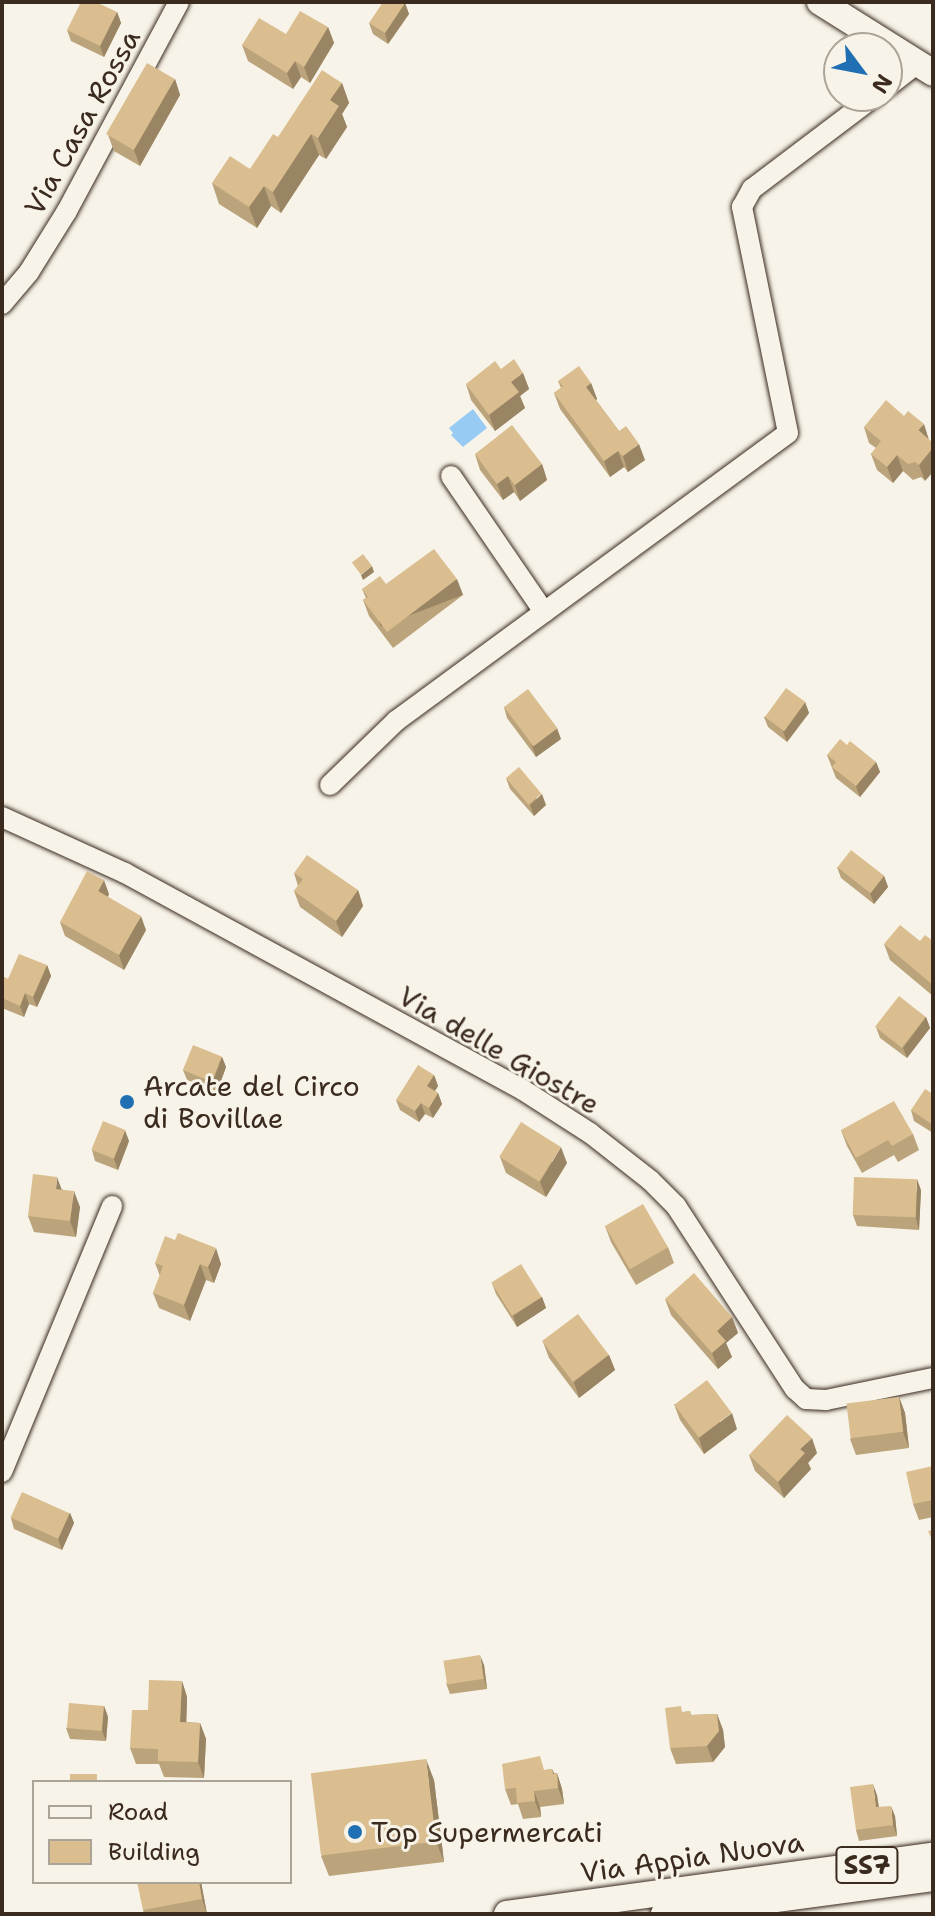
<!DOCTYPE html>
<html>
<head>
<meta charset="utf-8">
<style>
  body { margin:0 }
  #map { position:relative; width:935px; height:1916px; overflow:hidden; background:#f7f3e8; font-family:"Shantell Sans",sans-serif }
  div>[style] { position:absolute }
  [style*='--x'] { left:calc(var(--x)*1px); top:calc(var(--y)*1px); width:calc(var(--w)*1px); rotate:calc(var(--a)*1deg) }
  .water>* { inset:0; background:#97cbf4 }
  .roads { filter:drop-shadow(0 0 2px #3b2a1e) drop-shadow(0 0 2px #3b2a1e) }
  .minor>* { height:20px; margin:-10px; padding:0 10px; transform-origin:10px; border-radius:10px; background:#f7f3e8 }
  .major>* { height:26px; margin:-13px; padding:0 13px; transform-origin:13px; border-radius:13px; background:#f7f3e8 }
  .wall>* { inset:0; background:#bba37b }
  .shaded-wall>* { inset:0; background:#998564; transform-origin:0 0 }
  .building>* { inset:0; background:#dabe8f; transform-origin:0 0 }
  .dots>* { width:22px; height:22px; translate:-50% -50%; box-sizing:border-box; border:4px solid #f7f3e8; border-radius:50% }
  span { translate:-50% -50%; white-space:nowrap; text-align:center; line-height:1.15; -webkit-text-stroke:6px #f7f3e8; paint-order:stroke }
  .shield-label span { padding:2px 6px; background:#f7f3e8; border:2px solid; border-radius:6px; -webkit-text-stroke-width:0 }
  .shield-label { font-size:26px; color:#3b2a1e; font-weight:700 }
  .street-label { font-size:28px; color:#3b2a1e }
  .poi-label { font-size:28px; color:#3b2a1e }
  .left { translate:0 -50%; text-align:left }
  .frame { position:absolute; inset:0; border:4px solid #3b2a1e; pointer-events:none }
  .legend { position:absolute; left:32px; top:1780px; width:260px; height:104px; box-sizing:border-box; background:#f7f3e8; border:2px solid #aca397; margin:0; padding:10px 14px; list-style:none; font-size:24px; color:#3b2a1e }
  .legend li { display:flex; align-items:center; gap:16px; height:40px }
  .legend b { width:40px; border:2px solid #aca397 }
  .north { position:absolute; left:823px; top:32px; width:80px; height:80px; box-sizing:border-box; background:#f7f3e8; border:2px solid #aca397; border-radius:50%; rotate:122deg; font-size:22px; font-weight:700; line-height:32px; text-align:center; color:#3b2a1e }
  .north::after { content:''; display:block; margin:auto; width:28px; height:36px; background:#1f6fb2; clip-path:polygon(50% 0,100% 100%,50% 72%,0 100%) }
</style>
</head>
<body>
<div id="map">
  <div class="water">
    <i style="clip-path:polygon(473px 409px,487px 428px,463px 447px,451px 435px,453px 433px,449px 428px)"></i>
  </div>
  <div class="roads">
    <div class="minor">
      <i style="--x:887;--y:87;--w:39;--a:-38"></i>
      <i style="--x:2;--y:304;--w:42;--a:-49.8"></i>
      <i style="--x:29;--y:272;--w:72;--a:-58.1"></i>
      <i style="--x:67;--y:211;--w:237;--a:-61.8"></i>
      <i style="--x:451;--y:476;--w:165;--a:55.6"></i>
      <i style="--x:330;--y:785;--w:92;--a:-44.1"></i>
      <i style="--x:396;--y:721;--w:486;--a:-36.3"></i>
      <i style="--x:788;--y:433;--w:231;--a:-101.5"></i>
      <i style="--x:742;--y:207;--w:21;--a:-61"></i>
      <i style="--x:752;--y:189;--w:154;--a:-37.1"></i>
      <i style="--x:2;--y:817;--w:135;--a:24.5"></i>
      <i style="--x:125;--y:873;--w:453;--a:28.6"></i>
      <i style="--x:523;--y:1090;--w:80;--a:32.7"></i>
      <i style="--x:590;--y:1133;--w:76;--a:38.1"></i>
      <i style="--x:650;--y:1180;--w:37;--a:45"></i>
      <i style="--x:676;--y:1206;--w:218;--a:57"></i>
      <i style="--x:795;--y:1389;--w:15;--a:42"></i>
      <i style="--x:806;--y:1399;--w:20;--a:3"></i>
      <i style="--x:826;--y:1400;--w:109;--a:-11.6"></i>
      <i style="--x:2;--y:1472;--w:288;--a:-67.5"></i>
    </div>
    <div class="major">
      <i style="--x:820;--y:2;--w:133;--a:32.1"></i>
      <i style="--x:507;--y:1914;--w:430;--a:-7.8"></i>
      <i style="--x:664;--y:1914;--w:271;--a:-7.6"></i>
    </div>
  </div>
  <div class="wall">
    <i style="clip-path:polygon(405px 3px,409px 14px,388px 44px,373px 34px,369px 23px)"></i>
    <i style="clip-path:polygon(117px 12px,121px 23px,104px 57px,71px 41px,67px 30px)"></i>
    <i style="clip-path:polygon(328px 27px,334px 43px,310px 83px,301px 77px,293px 89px,248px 61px,242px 45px,286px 34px)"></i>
    <i style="clip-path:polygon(175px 79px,180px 95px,140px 166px,114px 151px,108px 135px)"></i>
    <i style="clip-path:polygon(342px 83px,349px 103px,342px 114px,347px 127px,326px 159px,319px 155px,281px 213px,271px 206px,257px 228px,219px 204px,212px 183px,250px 169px,278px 137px)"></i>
    <i style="clip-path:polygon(501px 369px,523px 373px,529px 389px,520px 396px,525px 408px,495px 431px,471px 400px,466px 384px)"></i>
    <i style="clip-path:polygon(558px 381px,591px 383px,597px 399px,596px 400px,619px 431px,645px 460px,628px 472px,624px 467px,610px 477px,560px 409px,554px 393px,561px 388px)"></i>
    <i style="clip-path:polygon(904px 416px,925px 481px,921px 477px,913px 480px,903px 471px,893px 483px,877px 470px,871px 454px,876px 448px,869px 443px,864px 427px)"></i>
    <i style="clip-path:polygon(475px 454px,542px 464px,547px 480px,520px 501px,514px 492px,503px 500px,480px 470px)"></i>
    <i style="clip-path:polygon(386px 584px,463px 595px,393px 648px,369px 616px,363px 600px,366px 598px,362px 589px)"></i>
    <i style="clip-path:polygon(805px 702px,809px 713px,787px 742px,768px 727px,764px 717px)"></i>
    <i style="clip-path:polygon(504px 707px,561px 739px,536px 757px,507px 718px)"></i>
    <i style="clip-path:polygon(847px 745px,876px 762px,880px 772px,860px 797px,836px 778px,827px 755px)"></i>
    <i style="clip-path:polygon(506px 778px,546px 805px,534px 816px,510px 789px)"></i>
    <i style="clip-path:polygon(837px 867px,884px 876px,888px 887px,874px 904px,841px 878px)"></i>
    <i style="clip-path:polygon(294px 873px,358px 890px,363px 906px,342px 937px,300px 907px,294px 891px,298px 886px)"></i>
    <i style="clip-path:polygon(109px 894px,108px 897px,146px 930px,124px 970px,65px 936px,60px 922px)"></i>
    <i style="clip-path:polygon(933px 941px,933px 996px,890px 960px,884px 944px)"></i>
    <i style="clip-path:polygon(47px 965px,51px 976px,37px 1007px,29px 1004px,24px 1017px,2px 1008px,2px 976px,8px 979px)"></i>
    <i style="clip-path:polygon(926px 1017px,930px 1028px,907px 1058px,880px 1038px,876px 1027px)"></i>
    <i style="clip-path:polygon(222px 1057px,226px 1067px,217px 1092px,187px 1080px,183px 1070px)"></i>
    <i style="clip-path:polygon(434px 1075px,438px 1086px,435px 1091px,438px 1093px,442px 1104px,433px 1118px,425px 1114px,419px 1122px,400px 1110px,396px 1100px)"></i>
    <i style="clip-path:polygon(933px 1094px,933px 1133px,914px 1121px,911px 1110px)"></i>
    <i style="clip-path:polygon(841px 1130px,913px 1134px,919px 1150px,898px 1162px,894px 1155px,862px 1173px,847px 1146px)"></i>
    <i style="clip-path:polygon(129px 1141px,118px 1170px,95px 1161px,92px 1150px)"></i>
    <i style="clip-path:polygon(500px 1157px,567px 1163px,546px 1197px,506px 1173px)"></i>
    <i style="clip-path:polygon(62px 1189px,80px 1207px,76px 1237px,34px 1232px,28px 1216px)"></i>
    <i style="clip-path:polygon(921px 1190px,919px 1230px,857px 1226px,853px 1215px)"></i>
    <i style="clip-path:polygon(605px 1226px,668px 1247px,674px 1263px,636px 1285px,611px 1242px)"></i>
    <i style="clip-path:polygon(155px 1263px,221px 1264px,214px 1283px,206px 1280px,190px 1321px,159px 1308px,153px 1293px,160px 1276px)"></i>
    <i style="clip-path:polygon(492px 1283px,542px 1297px,546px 1308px,517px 1327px,496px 1294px)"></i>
    <i style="clip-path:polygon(665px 1299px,732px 1317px,738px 1333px,726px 1343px,732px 1357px,718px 1369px,671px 1315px)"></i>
    <i style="clip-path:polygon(543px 1342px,609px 1355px,615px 1370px,579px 1398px,549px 1358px)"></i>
    <i style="clip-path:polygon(899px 1397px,905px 1413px,909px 1448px,856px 1455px,850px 1439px)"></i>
    <i style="clip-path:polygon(674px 1404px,737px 1429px,704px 1454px,680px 1420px)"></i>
    <i style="clip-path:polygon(817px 1453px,808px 1463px,811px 1469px,784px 1498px,755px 1471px,749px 1455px)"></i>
    <i style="clip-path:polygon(933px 1466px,933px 1517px,919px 1520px,913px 1504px)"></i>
    <i style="clip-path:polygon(70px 1513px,74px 1523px,62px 1550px,14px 1529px,11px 1518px)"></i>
    <i style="clip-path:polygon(484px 1665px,487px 1689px,450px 1694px,446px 1683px)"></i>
    <i style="clip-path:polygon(182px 1681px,187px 1697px,186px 1722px,200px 1723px,206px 1739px,204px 1778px,164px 1777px,159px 1764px,136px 1764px,130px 1748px,148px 1710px)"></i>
    <i style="clip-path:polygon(104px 1706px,108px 1717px,106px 1741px,70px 1739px,66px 1728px)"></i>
    <i style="clip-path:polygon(690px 1711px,691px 1715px,717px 1714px,723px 1730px,725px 1747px,713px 1762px,676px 1764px,670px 1748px,684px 1712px)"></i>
    <i style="clip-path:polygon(552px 1769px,554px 1773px,557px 1773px,562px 1789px,564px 1804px,540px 1807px,541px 1817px,523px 1819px,518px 1804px,511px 1805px,505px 1789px,545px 1770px)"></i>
    <i style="clip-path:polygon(434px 1780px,444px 1862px,329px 1876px,321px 1856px)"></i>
    <i style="clip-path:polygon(877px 1795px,879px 1807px,895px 1816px,897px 1836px,859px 1841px,856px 1830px)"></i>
    <i style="clip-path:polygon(201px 1882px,207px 1914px,144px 1914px,143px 1910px)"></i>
  </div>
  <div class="shaded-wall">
    <i style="clip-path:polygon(405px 3px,409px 14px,388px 44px,385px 33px)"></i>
    <i style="clip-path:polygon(117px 12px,121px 23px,104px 57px,100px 46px)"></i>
    <i style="clip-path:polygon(328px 27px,334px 43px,310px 83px,304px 67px)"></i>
    <i style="clip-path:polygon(295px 61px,301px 77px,293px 89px,287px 73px)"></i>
    <i style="clip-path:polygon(175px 79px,180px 95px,140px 166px,134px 150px)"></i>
    <i style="clip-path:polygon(342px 83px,349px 103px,342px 114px,347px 127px,326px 159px,318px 138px,330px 100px)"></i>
    <i style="clip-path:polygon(311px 134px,319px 155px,281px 213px,273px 192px)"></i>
    <i style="clip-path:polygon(264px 186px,271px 206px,257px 228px,249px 207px)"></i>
    <i style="clip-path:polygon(523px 373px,529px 389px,520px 396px,525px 408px,495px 431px,489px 415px,511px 382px)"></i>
    <i style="clip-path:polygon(591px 383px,597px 399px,592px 403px,586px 387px)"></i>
    <i style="clip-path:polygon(924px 424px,929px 440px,918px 430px)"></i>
    <i style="clip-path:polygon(933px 443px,933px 472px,925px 481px,919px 465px)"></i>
    <i style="clip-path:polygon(639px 444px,645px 460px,628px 472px,623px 456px)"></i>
    <i style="clip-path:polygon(618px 451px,624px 467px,610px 477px,604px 461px)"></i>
    <i style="clip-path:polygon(897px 455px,903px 471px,893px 483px,887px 467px)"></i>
    <i style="clip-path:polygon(542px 464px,547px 480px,520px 501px,515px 485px)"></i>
    <i style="clip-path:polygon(508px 476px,514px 492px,503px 500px,497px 484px)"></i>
    <i style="clip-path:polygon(372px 566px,374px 572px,363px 580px,361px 575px)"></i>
    <i style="left:457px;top:579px;width:17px;height:88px;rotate:69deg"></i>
    <i style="clip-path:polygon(805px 702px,809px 713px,787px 742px,783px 731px)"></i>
    <i style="clip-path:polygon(557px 728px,561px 739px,536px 757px,532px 746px)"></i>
    <i style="clip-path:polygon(876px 762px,880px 772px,860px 797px,856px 786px)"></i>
    <i style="clip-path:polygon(542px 794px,546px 805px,534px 816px,530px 805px)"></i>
    <i style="clip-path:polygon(884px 876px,888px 887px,874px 904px,870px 893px)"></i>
    <i style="clip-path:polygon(104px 880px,109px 894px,103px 905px,98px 891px)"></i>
    <i style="clip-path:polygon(358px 890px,363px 906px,342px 937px,336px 921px)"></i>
    <i style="clip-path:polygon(141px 916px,146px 930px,124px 970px,119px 955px)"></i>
    <i style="clip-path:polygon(47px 965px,51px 976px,37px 1007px,33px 997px)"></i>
    <i style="clip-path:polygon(25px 993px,29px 1004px,24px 1017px,20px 1006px)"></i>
    <i style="clip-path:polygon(926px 1017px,930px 1028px,907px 1058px,903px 1048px)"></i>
    <i style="clip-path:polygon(222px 1057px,226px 1067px,217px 1092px,213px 1081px)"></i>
    <i style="clip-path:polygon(434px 1075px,438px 1086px,431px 1097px,427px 1086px)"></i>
    <i style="clip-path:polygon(438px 1093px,442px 1104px,433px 1118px,429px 1108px)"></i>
    <i style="clip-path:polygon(421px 1103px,425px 1114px,419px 1122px,415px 1111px)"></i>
    <i style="clip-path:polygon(125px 1130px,129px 1141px,118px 1170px,114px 1159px)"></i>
    <i style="clip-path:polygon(561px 1147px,567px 1163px,546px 1197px,540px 1182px)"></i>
    <i style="clip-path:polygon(57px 1177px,63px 1193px,56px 1189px)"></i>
    <i style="clip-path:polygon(917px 1179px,921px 1190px,919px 1230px,916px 1219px)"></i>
    <i style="clip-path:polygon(74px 1191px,80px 1207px,76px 1237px,70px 1221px)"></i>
    <i style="clip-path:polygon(216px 1248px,221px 1264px,214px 1283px,208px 1267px)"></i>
    <i style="clip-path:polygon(200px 1264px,206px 1280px,190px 1321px,184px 1305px)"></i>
    <i style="clip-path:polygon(542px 1297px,546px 1308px,517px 1327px,513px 1316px)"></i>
    <i style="clip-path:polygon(732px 1317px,738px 1333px,726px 1343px,732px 1357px,718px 1369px,712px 1353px,717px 1331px)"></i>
    <i style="clip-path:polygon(609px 1355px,615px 1370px,579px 1398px,574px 1382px)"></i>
    <i style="clip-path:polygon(899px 1397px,905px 1413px,909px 1448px,903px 1432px)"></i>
    <i style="clip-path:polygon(732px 1413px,737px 1429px,704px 1454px,699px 1438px)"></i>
    <i style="clip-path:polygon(812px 1438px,817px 1453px,808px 1463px,811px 1469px,784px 1498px,778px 1482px,800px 1449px)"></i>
    <i style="clip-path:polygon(70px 1513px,74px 1523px,62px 1550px,58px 1539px)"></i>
    <i style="clip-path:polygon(480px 1655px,484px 1665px,487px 1689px,484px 1679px)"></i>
    <i style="clip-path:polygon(182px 1681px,187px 1697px,186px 1738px,180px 1722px)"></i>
    <i style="clip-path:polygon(104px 1706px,108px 1717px,106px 1741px,102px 1731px)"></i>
    <i style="clip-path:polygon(717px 1714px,723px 1730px,725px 1747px,713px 1762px,707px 1746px)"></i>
    <i style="clip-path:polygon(200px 1723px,206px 1739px,204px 1778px,198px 1762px)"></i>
    <i style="clip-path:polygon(426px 1759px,434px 1780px,444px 1862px,436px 1841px)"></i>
    <i style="clip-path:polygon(552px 1769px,558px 1783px,557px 1773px,562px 1789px,564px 1804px,553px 1774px)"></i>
    <i style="clip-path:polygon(873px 1784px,877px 1795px,880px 1818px,876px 1807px)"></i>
    <i style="clip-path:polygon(534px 1791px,540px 1807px,541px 1817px,535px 1801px)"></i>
    <i style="clip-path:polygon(891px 1806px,895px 1816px,897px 1836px,893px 1825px)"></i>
    <i style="clip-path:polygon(199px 1882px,201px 1882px,207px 1914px,202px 1899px)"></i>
  </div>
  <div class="building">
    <i style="clip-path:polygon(81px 2px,96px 2px,117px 12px,100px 46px,67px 30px)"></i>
    <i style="clip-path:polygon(383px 2px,405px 3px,385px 33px,369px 23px)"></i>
    <i style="clip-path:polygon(300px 11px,328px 27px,304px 67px,295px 61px,287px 73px,242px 45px,259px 18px,286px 34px)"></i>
    <i style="left:147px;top:63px;width:32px;height:82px;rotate:30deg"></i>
    <i style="clip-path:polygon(322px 70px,342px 83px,330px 100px,339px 106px,318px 138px,311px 134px,273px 192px,264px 186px,249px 207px,212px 183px,230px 156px,250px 169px,273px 134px,278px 137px)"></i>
    <i style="clip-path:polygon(514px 359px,523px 373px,511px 382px,519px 392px,489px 415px,466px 384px,495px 361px,501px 369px)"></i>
    <i style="clip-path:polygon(579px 366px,591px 383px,586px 387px,619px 431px,626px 426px,639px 444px,623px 456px,618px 451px,604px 461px,554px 393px,563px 386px,558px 381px)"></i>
    <i style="clip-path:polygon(886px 400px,904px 416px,908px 411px,924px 424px,918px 430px,933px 443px,932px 449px,919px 465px,915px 462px,908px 464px,897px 455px,887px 467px,871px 454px,881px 441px,864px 427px)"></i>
    <i style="clip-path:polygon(512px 425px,542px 464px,515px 485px,508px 476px,497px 484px,475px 454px)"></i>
    <i style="clip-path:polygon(434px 549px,457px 579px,387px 632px,363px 600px,368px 597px,362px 589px,380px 576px,386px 584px)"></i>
    <i style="left:363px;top:554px;width:15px;height:14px;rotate:53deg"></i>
    <i style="left:786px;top:688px;width:24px;height:36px;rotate:36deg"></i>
    <i style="left:528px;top:689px;width:49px;height:30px;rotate:53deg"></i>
    <i style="clip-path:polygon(840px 739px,847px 745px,850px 741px,876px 762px,856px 786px,832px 767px,836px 762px,827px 755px)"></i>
    <i style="left:519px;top:767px;width:35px;height:17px;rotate:50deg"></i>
    <i style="left:851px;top:850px;width:42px;height:22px;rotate:38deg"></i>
    <i style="clip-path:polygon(307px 855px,358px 890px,336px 921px,294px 891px,303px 879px,294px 873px)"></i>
    <i style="clip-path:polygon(87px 871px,104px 880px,98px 891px,141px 916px,119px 955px,60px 922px)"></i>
    <i style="clip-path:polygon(900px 925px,920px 941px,925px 935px,933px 941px,933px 985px,884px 944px)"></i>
    <i style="clip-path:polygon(19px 954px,47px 965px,33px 997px,25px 993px,20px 1006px,2px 998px,2px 976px,8px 979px)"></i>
    <i style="left:899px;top:996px;width:34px;height:39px;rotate:38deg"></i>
    <i style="left:193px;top:1045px;width:31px;height:27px;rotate:22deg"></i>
    <i style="clip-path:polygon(418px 1065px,434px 1075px,427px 1086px,438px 1093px,429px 1108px,421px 1103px,415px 1111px,396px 1100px)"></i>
    <i style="clip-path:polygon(925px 1089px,933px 1094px,933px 1125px,911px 1110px)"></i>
    <i style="clip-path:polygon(894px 1101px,913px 1134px,892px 1146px,888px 1140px,856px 1158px,841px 1130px)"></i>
    <i style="left:103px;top:1121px;width:24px;height:31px;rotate:22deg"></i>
    <i style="left:521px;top:1122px;width:47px;height:41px;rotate:32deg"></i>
    <i style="clip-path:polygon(33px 1174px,57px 1177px,56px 1189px,74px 1191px,70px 1221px,28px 1216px)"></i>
    <i style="left:854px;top:1177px;width:63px;height:38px;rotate:2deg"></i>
    <i style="left:643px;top:1204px;width:50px;height:44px;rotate:60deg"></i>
    <i style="clip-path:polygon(178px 1233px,216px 1248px,208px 1267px,200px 1264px,184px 1305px,153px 1293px,163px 1266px,155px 1263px,165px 1236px,175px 1240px)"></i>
    <i style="left:521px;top:1264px;width:39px;height:35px;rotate:58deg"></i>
    <i style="clip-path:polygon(694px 1273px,732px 1317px,717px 1331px,726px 1341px,712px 1353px,665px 1299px)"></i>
    <i style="left:578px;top:1314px;width:51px;height:45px;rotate:53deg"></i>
    <i style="left:707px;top:1380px;width:41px;height:41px;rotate:53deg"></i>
    <i style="left:899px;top:1397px;width:35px;height:53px;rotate:83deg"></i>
    <i style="clip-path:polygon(787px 1415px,812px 1438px,800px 1449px,805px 1453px,778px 1482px,749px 1455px)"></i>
    <i style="clip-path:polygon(933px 1466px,933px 1500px,913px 1504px,906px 1472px)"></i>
    <i style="left:22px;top:1492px;width:52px;height:28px;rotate:24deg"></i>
    <i style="clip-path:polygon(933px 1530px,933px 1542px,928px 1531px)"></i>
    <i style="left:480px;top:1655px;width:24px;height:37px;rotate:81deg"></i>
    <i style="clip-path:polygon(149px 1680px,182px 1681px,180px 1722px,200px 1723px,198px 1762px,158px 1761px,158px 1749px,130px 1748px,132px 1710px,148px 1710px)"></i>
    <i style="left:69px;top:1703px;width:35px;height:25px;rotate:5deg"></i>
    <i style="clip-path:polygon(681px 1706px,682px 1712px,690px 1711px,690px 1715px,717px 1714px,719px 1731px,707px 1746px,670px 1748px,665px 1708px)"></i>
    <i style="clip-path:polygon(540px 1756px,544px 1770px,552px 1769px,553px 1774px,557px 1773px,558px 1788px,534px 1791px,535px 1801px,517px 1803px,516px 1788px,505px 1789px,502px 1764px)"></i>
    <i style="left:426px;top:1759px;width:83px;height:116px;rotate:83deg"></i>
    <i style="left:70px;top:1774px;width:27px;height:8px"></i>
    <i style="clip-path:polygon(873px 1784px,876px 1807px,891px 1806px,893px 1825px,856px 1830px,850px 1787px)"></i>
    <i style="clip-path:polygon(137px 1882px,199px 1882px,202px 1899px,143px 1910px)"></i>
  </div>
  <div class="dots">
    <i style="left:127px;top:1102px;background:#1f6fb2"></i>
    <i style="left:355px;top:1832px;background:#1f6fb2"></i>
  </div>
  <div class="shield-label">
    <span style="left:867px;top:1865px">SS7</span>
  </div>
  <div class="street-label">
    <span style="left:82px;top:122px;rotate:-61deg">Via Casa Rossa</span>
    <span style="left:499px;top:1050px;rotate:30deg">Via delle Giostre</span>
    <span style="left:692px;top:1857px;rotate:-8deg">Via Appia Nuova</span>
  </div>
  <div class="poi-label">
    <span class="left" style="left:143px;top:1102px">Arcate del Circo<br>di Bovillae</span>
    <span class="left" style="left:371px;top:1832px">Top Supermercati</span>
  </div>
  <div class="frame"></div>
  <ul class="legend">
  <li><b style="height:10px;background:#f7f3e8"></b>Road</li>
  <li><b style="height:22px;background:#dabe8f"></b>Building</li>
  </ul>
  <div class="north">N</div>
</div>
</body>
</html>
